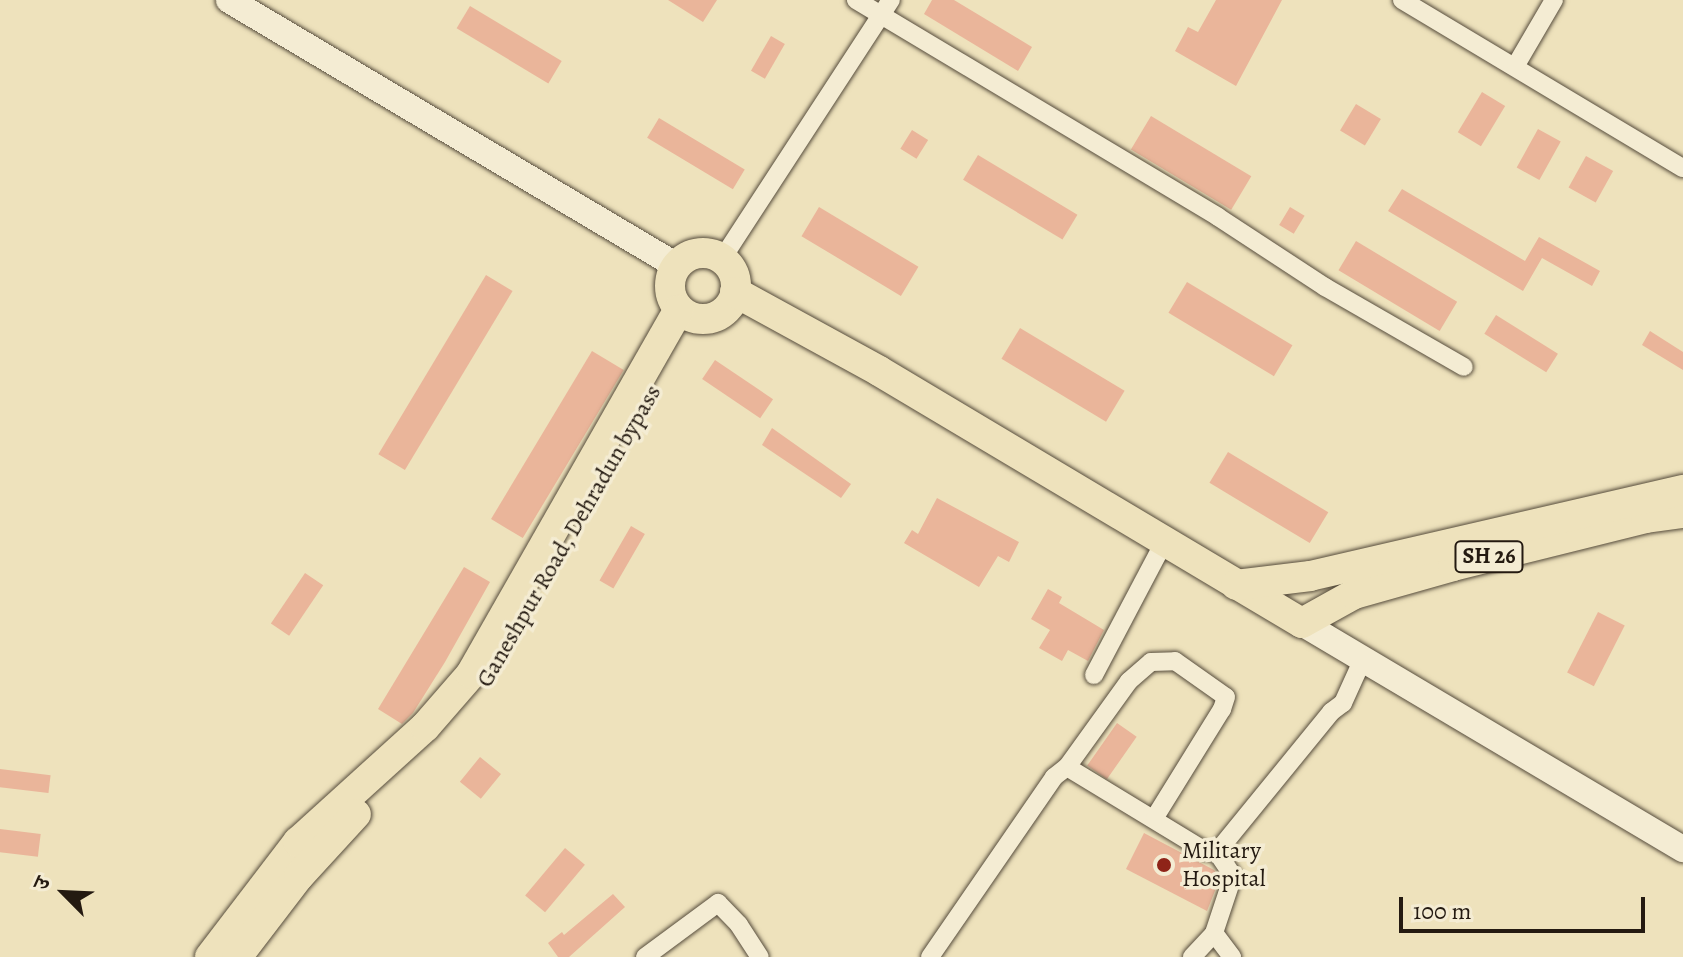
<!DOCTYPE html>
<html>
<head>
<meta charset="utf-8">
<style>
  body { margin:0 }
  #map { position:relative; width:1683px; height:957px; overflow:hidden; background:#eee2bc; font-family:Alegreya,"Noto Serif Devanagari",serif }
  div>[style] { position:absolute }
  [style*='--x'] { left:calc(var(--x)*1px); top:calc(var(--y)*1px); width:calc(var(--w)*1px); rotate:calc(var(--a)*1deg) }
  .building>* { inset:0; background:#eab59a; transform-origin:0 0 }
  .roads { filter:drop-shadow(0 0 2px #564c3c) drop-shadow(0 0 2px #564c3c) }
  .minor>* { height:18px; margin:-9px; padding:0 9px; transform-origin:9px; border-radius:9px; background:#f4ecd3 }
  .secondary>* { height:26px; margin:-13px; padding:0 13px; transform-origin:13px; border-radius:13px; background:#f4ecd3 }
  .primary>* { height:30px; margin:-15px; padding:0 15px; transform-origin:15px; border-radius:15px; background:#eee2bc }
  .primary>.ring { margin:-15px; padding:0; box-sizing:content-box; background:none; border:30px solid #eee2bc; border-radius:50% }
  .dots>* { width:22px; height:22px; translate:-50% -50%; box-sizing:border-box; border:4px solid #f4ecd3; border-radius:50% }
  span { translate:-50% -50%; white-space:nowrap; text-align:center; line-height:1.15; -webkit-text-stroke:7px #f4ecd3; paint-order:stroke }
  .shield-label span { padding:2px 6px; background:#f4ecd3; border:2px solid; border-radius:6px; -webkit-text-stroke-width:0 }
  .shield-label { font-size:22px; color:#241a11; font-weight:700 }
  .street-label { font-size:24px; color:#241a11 }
  .poi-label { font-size:24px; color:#241a11 }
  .left { translate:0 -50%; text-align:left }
  .north { position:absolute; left:24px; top:853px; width:80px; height:80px; -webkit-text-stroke:6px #f4ecd3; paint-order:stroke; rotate:294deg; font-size:22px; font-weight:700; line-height:32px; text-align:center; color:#241a11 }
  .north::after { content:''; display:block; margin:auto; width:28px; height:36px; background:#241a11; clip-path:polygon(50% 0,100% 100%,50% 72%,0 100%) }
  .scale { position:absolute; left:1399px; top:897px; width:246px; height:36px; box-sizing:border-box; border:4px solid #241a11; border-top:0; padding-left:10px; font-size:24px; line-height:28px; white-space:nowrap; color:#241a11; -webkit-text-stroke:6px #f4ecd3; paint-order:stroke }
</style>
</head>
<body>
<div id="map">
  <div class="building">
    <i style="clip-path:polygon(668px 0,717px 0,703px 22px)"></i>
    <i style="clip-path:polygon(932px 0,954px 0,1032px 47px,1018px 71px,924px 14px)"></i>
    <i style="clip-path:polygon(1216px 0,1282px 0,1236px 86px,1175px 51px,1188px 27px,1198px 32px)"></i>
    <i style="left:470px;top:6px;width:107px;height:26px;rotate:31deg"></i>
    <i style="left:771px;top:36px;width:16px;height:40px;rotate:30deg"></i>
    <i style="left:1482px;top:92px;width:27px;height:47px;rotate:31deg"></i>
    <i style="left:1356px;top:104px;width:29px;height:31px;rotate:31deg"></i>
    <i style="left:1151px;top:116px;width:117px;height:39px;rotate:31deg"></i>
    <i style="left:659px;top:118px;width:100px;height:23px;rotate:31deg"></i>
    <i style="left:1538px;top:129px;width:26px;height:44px;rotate:29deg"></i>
    <i style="left:912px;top:130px;width:19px;height:22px;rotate:32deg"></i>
    <i style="left:978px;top:155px;width:116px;height:29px;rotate:31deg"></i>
    <i style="left:1586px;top:156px;width:31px;height:36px;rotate:29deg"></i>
    <i style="clip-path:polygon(1402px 189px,1525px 261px,1539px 237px,1600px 271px,1592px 286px,1542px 258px,1523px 291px,1388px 211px)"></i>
    <i style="left:819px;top:207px;width:116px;height:34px;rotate:31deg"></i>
    <i style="left:1290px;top:207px;width:17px;height:21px;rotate:31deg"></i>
    <i style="left:1356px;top:241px;width:118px;height:34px;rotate:31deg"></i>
    <i style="left:486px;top:275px;width:31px;height:209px;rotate:31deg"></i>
    <i style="left:1187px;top:282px;width:123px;height:36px;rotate:31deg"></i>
    <i style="left:1496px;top:315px;width:73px;height:22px;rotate:32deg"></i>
    <i style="left:1020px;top:328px;width:122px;height:36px;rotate:31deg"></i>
    <i style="clip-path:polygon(1650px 331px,1683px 352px,1683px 370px,1642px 345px)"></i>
    <i style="left:592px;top:351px;width:37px;height:196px;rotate:31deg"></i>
    <i style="left:715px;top:360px;width:70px;height:23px;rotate:34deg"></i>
    <i style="clip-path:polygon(772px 428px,851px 484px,841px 498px,762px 445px)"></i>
    <i style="left:1228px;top:452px;width:117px;height:36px;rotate:31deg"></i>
    <i style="clip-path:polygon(937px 498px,1019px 542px,1009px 562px,998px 556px,979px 587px,904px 543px,912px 530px,918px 534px)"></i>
    <i style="left:631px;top:526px;width:16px;height:63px;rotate:30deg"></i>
    <i style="clip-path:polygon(464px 567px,490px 582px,445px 662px,413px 713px,402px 724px,378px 709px)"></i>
    <i style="left:305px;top:573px;width:22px;height:61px;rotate:34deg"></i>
    <i style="clip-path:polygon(1048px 589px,1062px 597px,1059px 603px,1104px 630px,1088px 661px,1068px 650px,1062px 661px,1039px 648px,1050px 630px,1031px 619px)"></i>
    <i style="left:1598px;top:612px;width:30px;height:68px;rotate:27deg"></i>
    <i style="left:1117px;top:723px;width:24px;height:52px;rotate:35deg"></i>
    <i style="left:480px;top:757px;width:27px;height:32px;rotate:39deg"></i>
    <i style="left:0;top:769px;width:51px;height:18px;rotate:7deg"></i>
    <i style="left:0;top:829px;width:41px;height:23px;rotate:7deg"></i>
    <i style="clip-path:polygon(1144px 833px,1214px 870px,1220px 878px,1207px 911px,1126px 869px)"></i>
    <i style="left:565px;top:848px;width:26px;height:62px;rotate:40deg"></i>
    <i style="clip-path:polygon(613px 894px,625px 907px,569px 957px,558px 957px,548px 943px,562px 932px,564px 935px)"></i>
  </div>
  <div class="roads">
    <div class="minor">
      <i style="--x:856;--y:0;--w:422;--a:30.9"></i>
      <i style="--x:1218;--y:217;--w:128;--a:33.2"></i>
      <i style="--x:1325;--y:287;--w:160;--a:29.9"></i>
      <i style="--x:1402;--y:0;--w:327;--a:30.9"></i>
      <i style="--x:1516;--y:65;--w:75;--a:-59.7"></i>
      <i style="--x:722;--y:259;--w:309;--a:-56.9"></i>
      <i style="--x:1094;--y:675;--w:150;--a:-62.2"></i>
      <i style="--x:1067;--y:767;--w:162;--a:31.3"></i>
      <i style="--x:1205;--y:851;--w:12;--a:5"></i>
      <i style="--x:1217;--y:852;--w:181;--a:-50.8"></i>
      <i style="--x:1331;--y:712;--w:15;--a:-37"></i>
      <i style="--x:1343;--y:703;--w:48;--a:-65.6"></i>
      <i style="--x:1214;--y:933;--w:30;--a:53"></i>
      <i style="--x:645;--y:957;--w:91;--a:-36.5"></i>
      <i style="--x:718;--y:903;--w:30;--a:46"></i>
      <i style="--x:739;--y:925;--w:38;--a:57"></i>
      <i style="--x:930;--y:957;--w:219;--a:-55.4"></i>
      <i style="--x:1054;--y:777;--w:16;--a:-38"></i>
      <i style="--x:1067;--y:767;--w:106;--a:-54.2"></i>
      <i style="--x:1129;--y:681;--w:29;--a:-41"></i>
      <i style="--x:1151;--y:662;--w:24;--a:-2"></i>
      <i style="--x:1175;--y:661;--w:62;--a:35.2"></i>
      <i style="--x:1226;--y:697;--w:13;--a:108"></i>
      <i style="--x:1222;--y:709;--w:127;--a:121.8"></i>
      <i style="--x:1192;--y:957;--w:33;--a:-47"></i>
      <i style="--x:1214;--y:933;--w:60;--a:-71.6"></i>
      <i style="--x:1233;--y:876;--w:29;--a:-124"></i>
    </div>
    <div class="secondary">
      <i style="--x:229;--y:0;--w:521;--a:30.7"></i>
      <i style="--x:1302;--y:623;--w:443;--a:30.7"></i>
    </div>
    <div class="primary">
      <i class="ring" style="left:670px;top:253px;width:36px;height:36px"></i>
      <i style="--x:735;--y:292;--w:164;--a:28.7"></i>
      <i style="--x:879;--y:371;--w:492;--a:30.8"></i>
      <i style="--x:1302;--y:623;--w:60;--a:-29.1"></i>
      <i style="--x:1354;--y:594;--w:103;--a:-15.8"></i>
      <i style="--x:1453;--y:566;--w:199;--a:-14"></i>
      <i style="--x:1646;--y:518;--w:37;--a:-8"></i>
      <i style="--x:1236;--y:585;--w:75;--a:-6.9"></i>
      <i style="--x:1310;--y:576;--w:383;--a:-13"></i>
      <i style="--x:210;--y:957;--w:145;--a:-52.6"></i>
      <i style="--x:298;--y:842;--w:171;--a:-42.2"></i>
      <i style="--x:425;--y:727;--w:70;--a:-49"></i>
      <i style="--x:471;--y:674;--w:419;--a:-60.3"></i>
      <i style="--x:237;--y:957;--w:102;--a:-52.6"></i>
      <i style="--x:299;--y:876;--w:84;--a:-47.4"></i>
    </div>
  </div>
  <div class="dots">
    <i style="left:1164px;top:865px;background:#8f2418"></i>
  </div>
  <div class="shield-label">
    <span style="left:1489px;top:557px">SH 26</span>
  </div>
  <div class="street-label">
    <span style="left:569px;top:536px;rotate:-60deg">Ganeshpur Road, Dehradun bypass</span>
  </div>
  <div class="poi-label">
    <span class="left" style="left:1182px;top:865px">Military<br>Hospital</span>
  </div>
  <div class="north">उ</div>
  <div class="scale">100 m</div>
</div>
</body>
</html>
